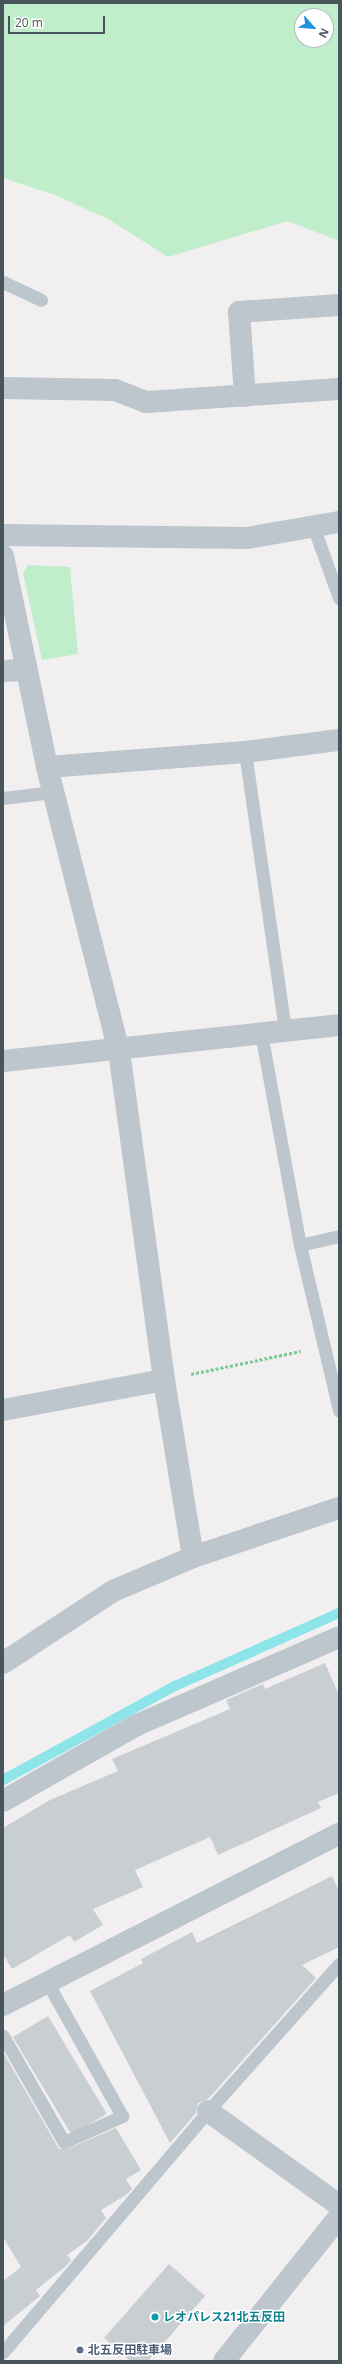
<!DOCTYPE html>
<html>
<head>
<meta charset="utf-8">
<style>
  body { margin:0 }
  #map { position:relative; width:342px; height:2364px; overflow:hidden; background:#f2eff0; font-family:"Open Sans","Noto Sans JP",sans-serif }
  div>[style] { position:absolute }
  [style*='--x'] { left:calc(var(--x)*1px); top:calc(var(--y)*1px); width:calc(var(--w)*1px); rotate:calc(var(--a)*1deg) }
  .green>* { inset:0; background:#c0eeca }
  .stream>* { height:10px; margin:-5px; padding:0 5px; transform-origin:5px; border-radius:5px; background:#8ee5e9 }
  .building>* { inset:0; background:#c9ced2; transform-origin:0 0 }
  .path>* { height:2.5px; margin-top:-1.25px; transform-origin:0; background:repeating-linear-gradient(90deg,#79ca94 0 3px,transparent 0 5px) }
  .service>* { height:13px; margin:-6.5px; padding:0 6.5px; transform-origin:6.5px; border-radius:6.5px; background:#bcc6cc }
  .minor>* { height:22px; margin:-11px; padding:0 11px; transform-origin:11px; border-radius:11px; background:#bcc6cc }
  .tertiary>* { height:22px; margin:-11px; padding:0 11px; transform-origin:11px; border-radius:11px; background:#bcc6cc }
  .dots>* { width:11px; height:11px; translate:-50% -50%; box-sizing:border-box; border:2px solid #fff; border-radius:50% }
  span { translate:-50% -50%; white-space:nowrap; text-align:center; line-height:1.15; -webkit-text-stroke:3px #fff; paint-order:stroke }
  .culture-label { font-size:12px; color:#0d838f; font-weight:700 }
  .left { translate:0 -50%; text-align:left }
  .service-label { font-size:12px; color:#4e5e75; font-weight:700 }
  .frame { position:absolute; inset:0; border:4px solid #48565c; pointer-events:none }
  .north { position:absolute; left:294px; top:8px; width:40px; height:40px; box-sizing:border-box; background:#fff; border:1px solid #b6bbbe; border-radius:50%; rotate:117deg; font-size:11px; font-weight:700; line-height:16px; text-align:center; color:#48565c }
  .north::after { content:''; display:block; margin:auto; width:14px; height:18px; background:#2091db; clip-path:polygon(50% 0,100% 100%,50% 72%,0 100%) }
  .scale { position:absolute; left:8px; top:16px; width:97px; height:18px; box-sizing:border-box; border:2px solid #48565c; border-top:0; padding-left:5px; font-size:12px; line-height:14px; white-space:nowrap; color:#48565c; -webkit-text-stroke:3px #fff; paint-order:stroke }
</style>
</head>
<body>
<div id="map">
  <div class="green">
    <i style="clip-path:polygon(evenodd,3px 3px,339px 3px,339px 241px,288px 221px,168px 257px,108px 219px,55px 195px,3px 178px,3px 3px,302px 16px,326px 16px,326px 40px,302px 40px,302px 16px)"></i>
    <i style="clip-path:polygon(28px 565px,70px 567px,78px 654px,42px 660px,23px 573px)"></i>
  </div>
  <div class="stream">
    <i style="--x:3;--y:1780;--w:196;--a:-28.7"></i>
    <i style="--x:175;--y:1686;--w:180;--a:-24"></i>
  </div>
  <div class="building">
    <i style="clip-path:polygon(325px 1663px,339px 1695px,339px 1793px,318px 1802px,321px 1808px,218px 1855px,210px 1837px,135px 1870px,143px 1887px,93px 1909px,103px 1925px,74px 1942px,70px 1935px,12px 1969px,3px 1954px,3px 1828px,50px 1800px,118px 1771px,112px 1759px,230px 1709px,226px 1700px,263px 1684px,265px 1689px)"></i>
    <i style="clip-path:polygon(332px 1876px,339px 1891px,339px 1947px,302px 1965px,316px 1978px,208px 2099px,198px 2103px,196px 2113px,170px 2143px,90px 1991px,143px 1963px,141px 1959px,192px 1932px,197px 1943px)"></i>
    <i style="left:48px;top:2016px;width:114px;height:41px;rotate:59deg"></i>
    <i style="clip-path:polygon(3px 2052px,59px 2149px,67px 2149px,116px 2128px,141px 2170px,126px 2179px,132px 2189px,126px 2195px,101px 2210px,106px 2218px,87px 2241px,67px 2255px,71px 2260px,66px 2266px,36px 2290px,40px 2296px,3px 2326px,3px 2281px,21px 2267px,3px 2237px)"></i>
    <i style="clip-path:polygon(169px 2264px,205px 2296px,148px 2361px,130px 2361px,104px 2338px)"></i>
  </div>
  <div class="path">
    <i style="--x:191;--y:1374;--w:112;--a:-11.8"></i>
  </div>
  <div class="service">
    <i style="--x:3;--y:282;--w:42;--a:25.3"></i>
    <i style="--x:313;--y:526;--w:77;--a:70.1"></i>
    <i style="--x:245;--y:752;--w:281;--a:81.8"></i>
    <i style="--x:3;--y:798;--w:50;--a:-6.8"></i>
    <i style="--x:261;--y:1033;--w:216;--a:79.6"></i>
    <i style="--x:300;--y:1245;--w:170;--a:76.7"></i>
    <i style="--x:300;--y:1245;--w:40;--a:-13"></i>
    <i style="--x:3;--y:2036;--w:122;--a:60.1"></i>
    <i style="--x:64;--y:2142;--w:64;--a:-24.1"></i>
    <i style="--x:122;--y:2116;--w:154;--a:-119.2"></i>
    <i style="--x:3;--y:2352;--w:316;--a:-49.6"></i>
    <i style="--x:208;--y:2111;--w:197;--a:-48.3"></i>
  </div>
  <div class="minor">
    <i style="--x:3;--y:388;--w:112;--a:1"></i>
    <i style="--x:115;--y:390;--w:34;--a:21"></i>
    <i style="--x:147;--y:402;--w:192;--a:-3.9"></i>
    <i style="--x:245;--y:396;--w:84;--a:-94.1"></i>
    <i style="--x:239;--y:312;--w:100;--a:-4"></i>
    <i style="--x:3;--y:556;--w:216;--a:78.2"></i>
    <i style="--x:47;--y:767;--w:293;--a:75.8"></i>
    <i style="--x:119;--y:1051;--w:332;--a:82.2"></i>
    <i style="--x:164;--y:1380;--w:179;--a:80.7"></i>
    <i style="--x:193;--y:1557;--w:154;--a:-18.6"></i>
    <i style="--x:3;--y:671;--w:22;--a:-3"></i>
    <i style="--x:47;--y:767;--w:199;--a:-4.3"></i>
    <i style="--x:245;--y:752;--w:95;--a:-7.3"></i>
    <i style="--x:3;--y:1061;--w:338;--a:-6.1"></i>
    <i style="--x:3;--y:1410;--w:164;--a:-10.6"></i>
    <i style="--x:3;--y:1663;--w:131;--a:-33.2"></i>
    <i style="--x:113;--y:1591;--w:87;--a:-23"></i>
    <i style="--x:3;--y:1801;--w:154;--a:-29.6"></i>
    <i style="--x:137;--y:1725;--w:220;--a:-23.5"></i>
    <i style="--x:3;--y:2005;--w:377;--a:-27"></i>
    <i style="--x:208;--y:2111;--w:161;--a:35.7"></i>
    <i style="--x:224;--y:2361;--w:184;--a:-51.4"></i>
  </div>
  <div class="tertiary">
    <i style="--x:3;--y:535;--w:244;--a:0.7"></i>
    <i style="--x:247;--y:538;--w:93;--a:-9.9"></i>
  </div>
  <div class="dots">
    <i style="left:155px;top:2317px;background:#0f9aa8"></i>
    <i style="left:80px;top:2350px;background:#5c6f8a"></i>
  </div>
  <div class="culture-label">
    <span class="left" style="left:163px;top:2317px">レオパレス21北五反田</span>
  </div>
  <div class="service-label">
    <span class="left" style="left:88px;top:2350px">北五反田駐車場</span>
  </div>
  <div class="frame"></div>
  <div class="north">N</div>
  <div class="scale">20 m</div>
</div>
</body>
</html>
